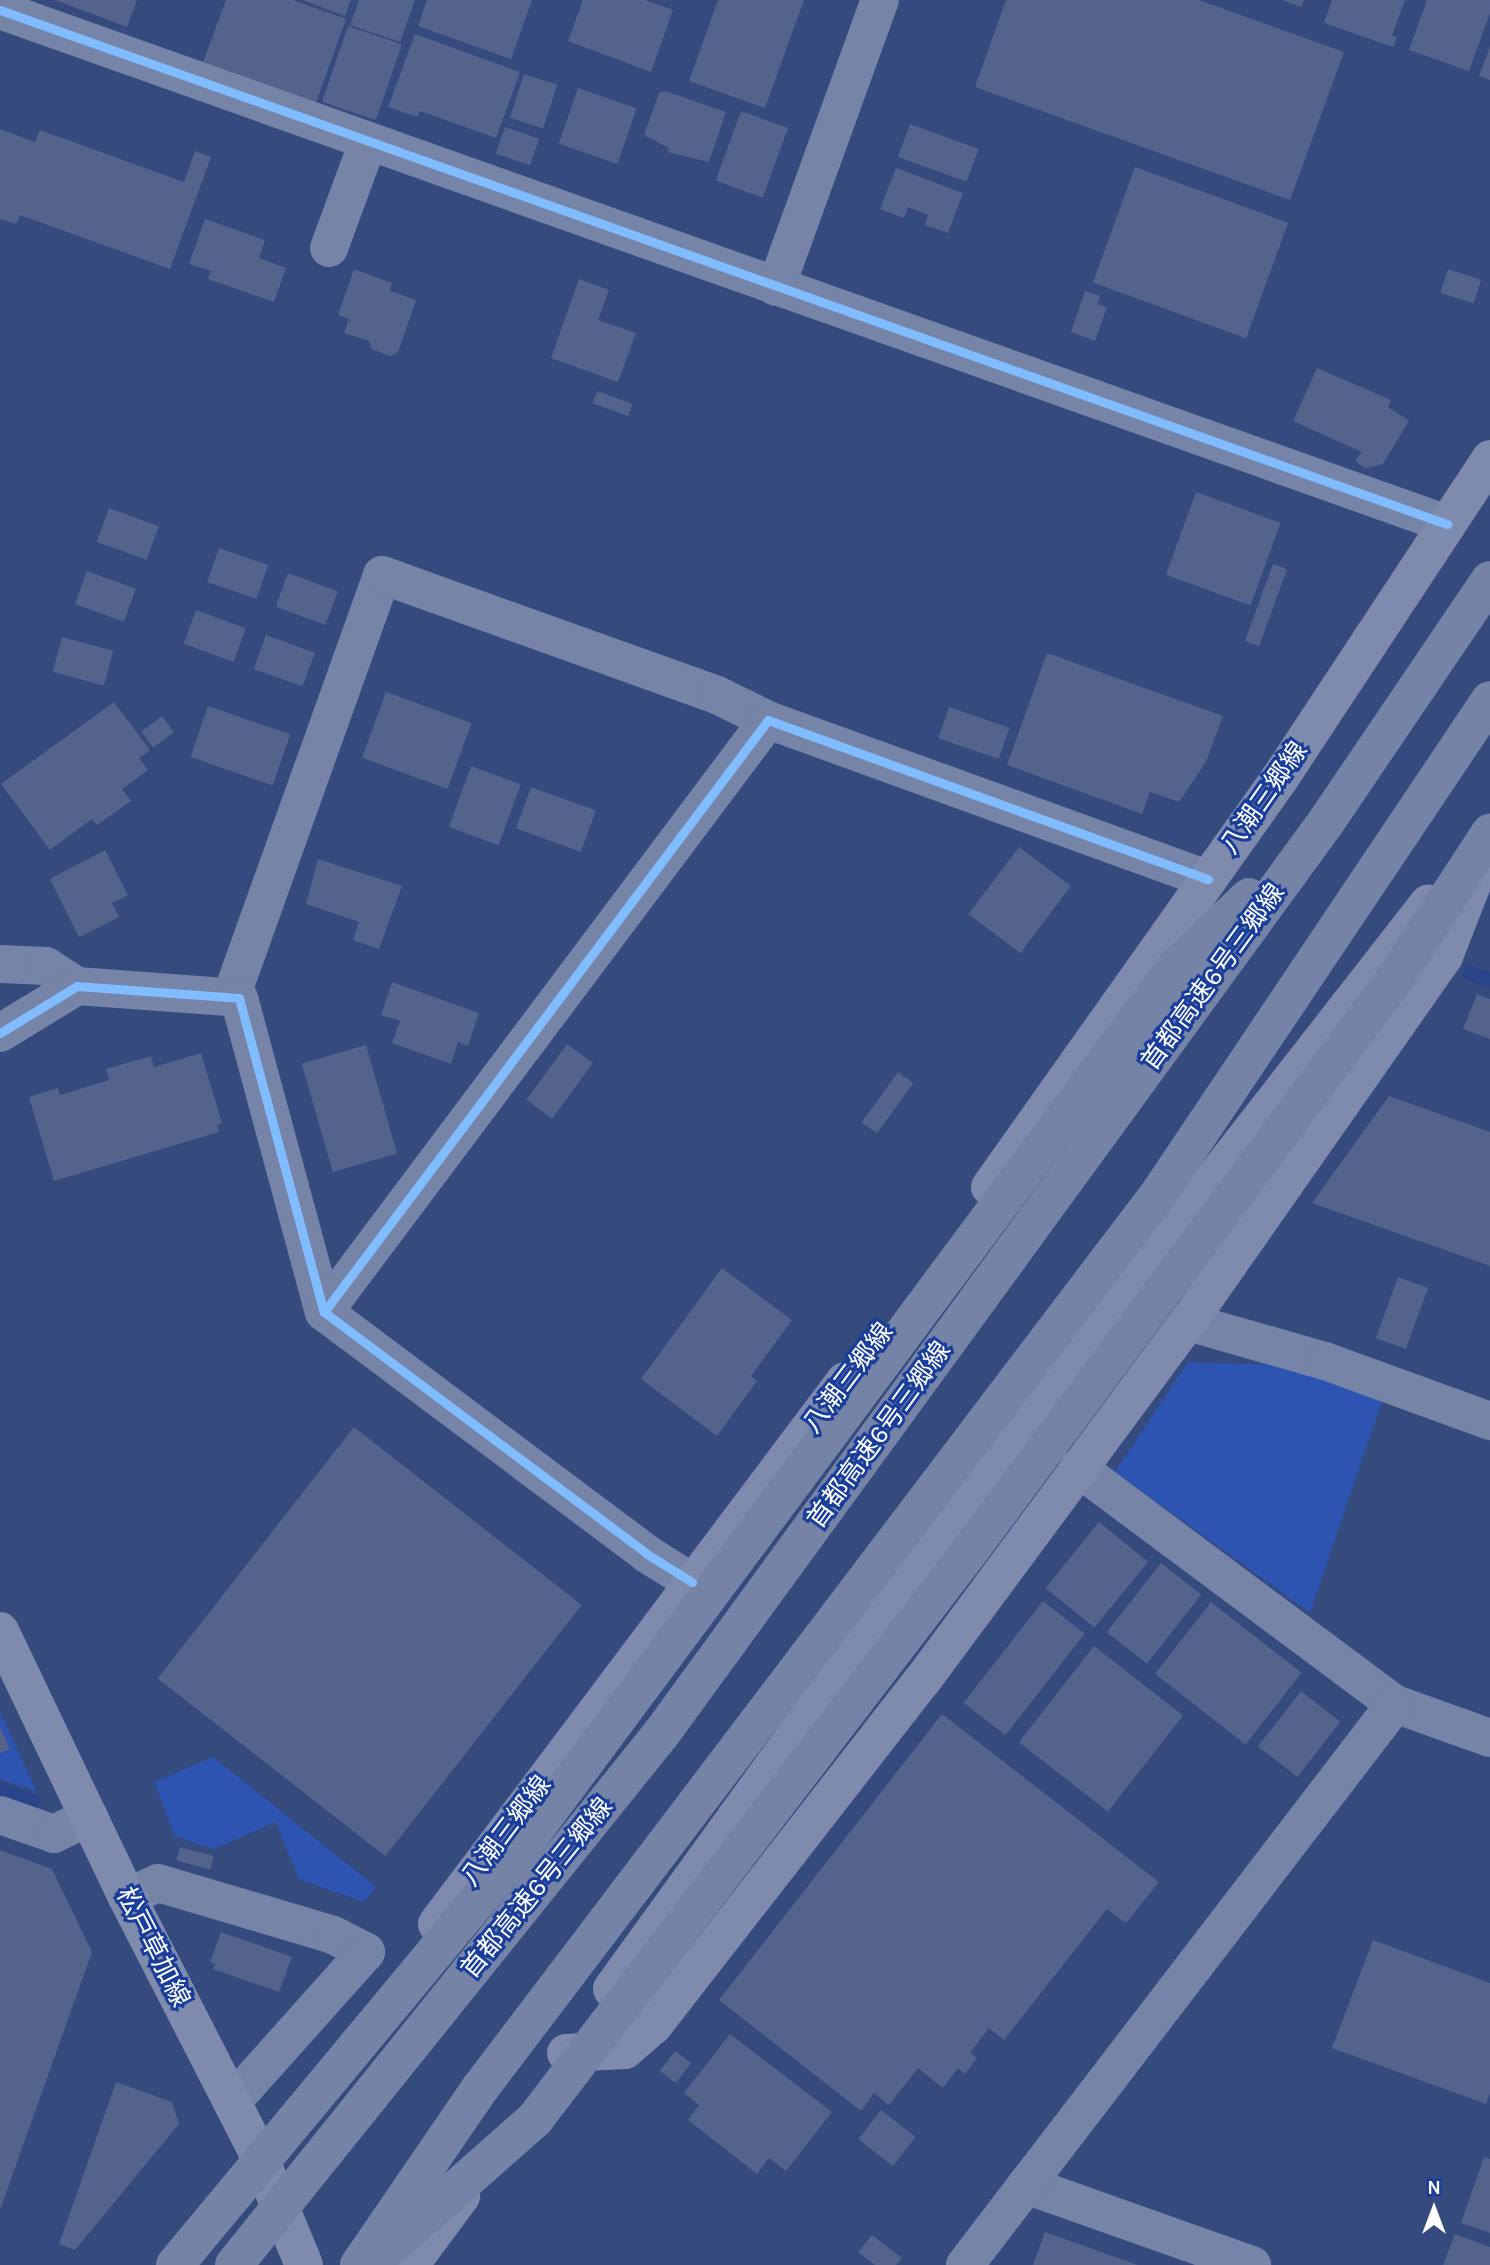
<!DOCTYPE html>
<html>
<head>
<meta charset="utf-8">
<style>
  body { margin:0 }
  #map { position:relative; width:1490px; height:2265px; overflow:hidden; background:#354a7d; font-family:Karla,"Noto Sans JP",sans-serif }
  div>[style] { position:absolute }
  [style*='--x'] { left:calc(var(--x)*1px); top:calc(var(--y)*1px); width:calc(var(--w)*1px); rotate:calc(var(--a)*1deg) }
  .green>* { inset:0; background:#2d54b0 }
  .stream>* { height:14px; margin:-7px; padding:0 7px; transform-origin:7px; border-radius:7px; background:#294488 }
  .building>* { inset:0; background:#53638b; transform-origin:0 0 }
  .minor>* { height:38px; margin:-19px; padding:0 19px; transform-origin:19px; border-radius:19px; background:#7584a7 }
  .major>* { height:38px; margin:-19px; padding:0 19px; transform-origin:19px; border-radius:19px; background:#7e8bad }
  .highway>* { height:38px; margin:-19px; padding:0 19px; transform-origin:19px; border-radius:19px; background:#7483a6 }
  .highway-bridge>* { height:38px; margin:-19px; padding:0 19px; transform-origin:19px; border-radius:19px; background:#7483a6 }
  .cycleway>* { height:9px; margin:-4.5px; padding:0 4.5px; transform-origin:4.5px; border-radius:4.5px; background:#80bcff }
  span { translate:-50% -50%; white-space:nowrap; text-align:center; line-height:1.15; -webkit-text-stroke:6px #183d9a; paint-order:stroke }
  .street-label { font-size:26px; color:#fff }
  .north { position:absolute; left:1399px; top:2174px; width:70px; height:70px; -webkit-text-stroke:5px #183d9a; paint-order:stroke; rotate:0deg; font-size:19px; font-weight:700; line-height:28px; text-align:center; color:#fff }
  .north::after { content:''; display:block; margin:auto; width:24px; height:32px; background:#fff; clip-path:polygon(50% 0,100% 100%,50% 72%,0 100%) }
</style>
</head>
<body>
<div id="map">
  <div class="green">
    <i style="clip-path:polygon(1188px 1362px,1280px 1365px,1382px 1401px,1310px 1613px,1115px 1472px)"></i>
    <i style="clip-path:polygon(0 1712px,37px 1792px,0 1779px)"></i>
    <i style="clip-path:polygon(213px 1757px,376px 1887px,364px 1902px,299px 1879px,276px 1822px,213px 1849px,175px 1836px,154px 1782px)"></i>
  </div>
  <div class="stream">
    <i style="--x:1469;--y:973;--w:22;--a:18"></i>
    <i style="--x:0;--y:1789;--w:35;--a:20"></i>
  </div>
  <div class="building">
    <i style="clip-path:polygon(55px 0,137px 0,127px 27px)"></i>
    <i style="clip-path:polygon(226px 0,293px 0,346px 19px,316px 103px,203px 62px)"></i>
    <i style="clip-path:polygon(302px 0,351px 0,345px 16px)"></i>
    <i style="clip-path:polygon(359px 0,415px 0,400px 42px,350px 25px)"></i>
    <i style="clip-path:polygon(427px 0,532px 0,511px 59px,418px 26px)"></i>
    <i style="clip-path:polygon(583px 0,645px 0,673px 10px,651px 72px,568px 41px)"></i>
    <i style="clip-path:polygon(718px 0,804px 0,765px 108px,689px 81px)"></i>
    <i style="clip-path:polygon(1006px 0,1199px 0,1344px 52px,1290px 200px,975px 87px)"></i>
    <i style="clip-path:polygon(1282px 0,1304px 0,1301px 7px)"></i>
    <i style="clip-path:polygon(1332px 0,1405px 0,1392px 36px,1397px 37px,1393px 47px,1324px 23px)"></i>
    <i style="clip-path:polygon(1427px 0,1490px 0,1490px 13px,1469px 71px,1409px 50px)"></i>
    <i style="left:348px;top:26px;width:57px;height:80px;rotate:19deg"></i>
    <i style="clip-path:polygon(415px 34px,520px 72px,496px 138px,420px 111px,417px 117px,388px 107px)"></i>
    <i style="clip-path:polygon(1490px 47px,1490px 80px,1479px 76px)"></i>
    <i style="left:524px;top:74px;width:35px;height:46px;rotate:18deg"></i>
    <i style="left:578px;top:88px;width:62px;height:59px;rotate:19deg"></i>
    <i style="clip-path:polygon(665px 91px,726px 112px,709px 162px,667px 152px,669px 148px,644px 135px,659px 93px)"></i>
    <i style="left:741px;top:111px;width:50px;height:74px;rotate:20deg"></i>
    <i style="left:910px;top:124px;width:73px;height:35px;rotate:20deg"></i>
    <i style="left:505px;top:127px;width:36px;height:28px;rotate:19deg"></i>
    <i style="clip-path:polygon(0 129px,35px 142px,40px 130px,184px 182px,195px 151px,211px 157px,170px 269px,20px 215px,16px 224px,0 219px)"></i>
    <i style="left:1135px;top:167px;width:163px;height:123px;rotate:20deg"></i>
    <i style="clip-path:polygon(896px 168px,963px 193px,948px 233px,925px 225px,928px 215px,908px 207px,904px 218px,880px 209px)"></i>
    <i style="clip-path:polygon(205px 219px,265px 240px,259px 258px,286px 268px,274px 302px,208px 279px,211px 271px,189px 264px)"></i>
    <i style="clip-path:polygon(354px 269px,392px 283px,390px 291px,416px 300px,398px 352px,390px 356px,372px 349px,369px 341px,344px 333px,349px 319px,338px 315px)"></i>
    <i style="left:1448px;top:269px;width:35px;height:25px;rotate:18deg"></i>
    <i style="clip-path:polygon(579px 279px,609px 290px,598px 320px,636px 333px,618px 382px,551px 358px)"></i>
    <i style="clip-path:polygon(1085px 291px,1100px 296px,1097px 304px,1107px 307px,1095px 341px,1071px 332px)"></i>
    <i style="clip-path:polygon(1317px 368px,1391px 400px,1388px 407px,1409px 421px,1383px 464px,1365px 468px,1355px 461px,1362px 452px,1293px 421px)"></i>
    <i style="left:597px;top:391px;width:38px;height:13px;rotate:20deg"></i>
    <i style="left:1196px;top:492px;width:90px;height:88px;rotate:20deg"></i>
    <i style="left:109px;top:508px;width:53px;height:36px;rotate:20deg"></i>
    <i style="left:219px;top:548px;width:52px;height:36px;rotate:19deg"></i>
    <i style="left:1273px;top:564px;width:15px;height:82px;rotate:20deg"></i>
    <i style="left:87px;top:571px;width:52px;height:35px;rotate:20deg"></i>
    <i style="left:288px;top:573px;width:53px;height:36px;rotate:20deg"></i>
    <i style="left:196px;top:610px;width:53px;height:36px;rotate:20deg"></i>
    <i style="left:266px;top:635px;width:52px;height:36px;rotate:20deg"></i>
    <i style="left:62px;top:637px;width:53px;height:36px;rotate:15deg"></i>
    <i style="clip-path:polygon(1047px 653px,1223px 716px,1206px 762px,1179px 802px,1150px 792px,1142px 814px,1007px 765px)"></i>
    <i style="left:386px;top:692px;width:91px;height:70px;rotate:20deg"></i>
    <i style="clip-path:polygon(114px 702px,150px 750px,139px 758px,148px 770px,122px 789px,131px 801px,97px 825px,92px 819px,50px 850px,1px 784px)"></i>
    <i style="left:208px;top:706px;width:87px;height:54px;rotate:19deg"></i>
    <i style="left:949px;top:707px;width:64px;height:33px;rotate:19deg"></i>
    <i style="left:162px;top:716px;width:20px;height:26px;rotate:53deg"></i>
    <i style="left:471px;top:766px;width:53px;height:65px;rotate:20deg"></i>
    <i style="left:531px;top:787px;width:69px;height:44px;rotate:20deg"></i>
    <i style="left:1019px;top:847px;width:65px;height:84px;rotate:37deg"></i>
    <i style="clip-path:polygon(105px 850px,128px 895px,112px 903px,119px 917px,79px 937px,50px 879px)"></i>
    <i style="clip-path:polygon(318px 859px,402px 886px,379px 949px,353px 940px,359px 922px,306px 904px)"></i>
    <i style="clip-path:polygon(392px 982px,479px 1013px,468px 1046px,458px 1042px,451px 1064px,392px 1043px,400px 1021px,381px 1015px)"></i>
    <i style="clip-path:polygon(1477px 994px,1490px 999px,1490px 1039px,1463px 1029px)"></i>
    <i style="left:567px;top:1044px;width:32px;height:69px;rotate:36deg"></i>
    <i style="left:366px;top:1045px;width:113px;height:67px;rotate:74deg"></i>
    <i style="clip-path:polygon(201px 1053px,222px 1123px,217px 1125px,219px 1132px,54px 1181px,29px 1097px,58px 1088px,60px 1095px,109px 1080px,106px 1069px,151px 1056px,154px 1067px)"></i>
    <i style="left:898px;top:1072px;width:19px;height:62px;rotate:36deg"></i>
    <i style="clip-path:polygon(1389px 1096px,1490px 1132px,1490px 1266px,1312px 1203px)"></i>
    <i style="clip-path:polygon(722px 1268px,792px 1320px,751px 1376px,757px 1381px,717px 1436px,641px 1379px)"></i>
    <i style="left:1398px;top:1277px;width:32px;height:65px;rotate:20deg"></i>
    <i style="left:354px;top:1427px;width:289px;height:319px;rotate:38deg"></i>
    <i style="left:1099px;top:1522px;width:63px;height:85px;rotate:39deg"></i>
    <i style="left:1161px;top:1563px;width:51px;height:88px;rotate:38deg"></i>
    <i style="left:1043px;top:1601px;width:53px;height:129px;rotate:38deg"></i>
    <i style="left:1211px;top:1602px;width:115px;height:91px;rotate:38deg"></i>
    <i style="left:1094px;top:1646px;width:113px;height:122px;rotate:38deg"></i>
    <i style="left:1301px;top:1691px;width:50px;height:70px;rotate:38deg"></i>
    <i style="clip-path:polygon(942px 1714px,1159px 1882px,1126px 1923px,1107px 1909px,1004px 2040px,989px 2028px,970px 2053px,977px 2058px,965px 2074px,958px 2068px,943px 2088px,918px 2068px,889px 2105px,874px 2093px,861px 2111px,719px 2000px)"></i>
    <i style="clip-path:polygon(0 1727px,10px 1749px,0 1753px)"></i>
    <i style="left:180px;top:1847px;width:35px;height:14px;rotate:15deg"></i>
    <i style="clip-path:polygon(0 1850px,52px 1869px,92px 1952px,0 2210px)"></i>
    <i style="clip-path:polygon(221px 1932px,292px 1957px,279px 1992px,213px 1969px,215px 1964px,210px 1962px)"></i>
    <i style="clip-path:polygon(1373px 1940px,1490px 1983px,1490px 2093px,1486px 2104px,1332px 2048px)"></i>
    <i style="clip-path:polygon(730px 2034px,832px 2112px,786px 2171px,769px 2158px,757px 2174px,688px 2120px,699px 2105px,684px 2093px)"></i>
    <i style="left:675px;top:2051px;width:20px;height:25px;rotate:37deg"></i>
    <i style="clip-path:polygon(116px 2082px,172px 2102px,179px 2124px,75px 2250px,59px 2244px)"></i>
    <i style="left:881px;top:2110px;width:44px;height:37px;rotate:38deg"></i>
    <i style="clip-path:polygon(1484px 2157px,1490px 2159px,1490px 2233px,1461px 2223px)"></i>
    <i style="clip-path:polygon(1045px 2232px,1138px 2265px,1033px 2265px)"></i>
    <i style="clip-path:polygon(1455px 2234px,1490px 2247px,1490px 2265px,1443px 2265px)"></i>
    <i style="clip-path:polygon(872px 2235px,902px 2258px,896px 2265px,875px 2265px,858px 2252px)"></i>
  </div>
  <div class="minor">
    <i style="--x:0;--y:10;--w:1536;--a:19.56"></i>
    <i style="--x:329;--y:248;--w:113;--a:-69.8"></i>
    <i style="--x:776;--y:287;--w:305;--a:-70.1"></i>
    <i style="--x:0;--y:964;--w:46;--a:2.5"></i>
    <i style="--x:46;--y:966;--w:37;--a:33"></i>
    <i style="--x:231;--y:997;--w:448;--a:-70.3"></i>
    <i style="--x:382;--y:575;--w:356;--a:19.7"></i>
    <i style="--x:717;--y:695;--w:57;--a:26.1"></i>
    <i style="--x:0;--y:1033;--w:90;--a:-31.4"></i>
    <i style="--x:77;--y:986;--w:162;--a:4.2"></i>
    <i style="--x:239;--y:998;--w:325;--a:74.9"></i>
    <i style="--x:324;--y:1312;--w:404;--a:36.8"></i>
    <i style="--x:647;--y:1554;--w:53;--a:31.9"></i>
    <i style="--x:324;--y:1312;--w:740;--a:-53.13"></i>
    <i style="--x:768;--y:720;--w:468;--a:19.9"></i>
    <i style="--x:1188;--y:1322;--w:142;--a:15.9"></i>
    <i style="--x:1325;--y:1361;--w:176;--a:20"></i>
    <i style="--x:1078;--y:1468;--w:395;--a:36.7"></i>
    <i style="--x:1395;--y:1704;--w:101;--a:19.7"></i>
    <i style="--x:0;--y:1815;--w:57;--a:19.4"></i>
    <i style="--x:54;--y:1834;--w:39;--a:-26"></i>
    <i style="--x:127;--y:1897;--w:34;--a:-24"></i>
    <i style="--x:158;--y:1883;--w:183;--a:16.5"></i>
    <i style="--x:333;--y:1935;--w:37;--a:27"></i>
    <i style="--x:366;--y:1952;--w:201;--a:131.8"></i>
    <i style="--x:1026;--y:2185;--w:240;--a:19.5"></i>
    <i style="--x:965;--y:2265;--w:707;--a:-52.53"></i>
  </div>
  <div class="major">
    <i style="--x:990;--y:1187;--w:501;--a:-54.66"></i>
    <i style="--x:1280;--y:778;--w:382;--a:-56.6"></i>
    <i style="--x:0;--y:1631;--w:295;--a:64.5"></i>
    <i style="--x:127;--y:1897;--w:285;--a:62.9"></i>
    <i style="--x:257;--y:2151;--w:123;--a:67.6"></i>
    <i style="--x:437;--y:1924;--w:679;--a:-53.08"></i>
    <i style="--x:612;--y:1989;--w:640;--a:-54.15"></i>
    <i style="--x:987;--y:1470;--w:718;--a:-52.08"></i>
    <i style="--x:566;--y:2053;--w:59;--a:-2.9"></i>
    <i style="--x:625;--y:2050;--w:37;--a:-41"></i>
    <i style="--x:653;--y:2026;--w:437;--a:-52.1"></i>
    <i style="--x:922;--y:1681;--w:447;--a:-53.5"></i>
    <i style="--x:1188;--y:1322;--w:447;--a:-55"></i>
    <i style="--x:1444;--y:956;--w:99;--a:-68.6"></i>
    <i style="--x:410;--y:2265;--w:86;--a:-53.5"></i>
  </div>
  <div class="highway">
    <i style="--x:1394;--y:980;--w:176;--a:-56.9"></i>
    <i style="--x:359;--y:2265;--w:216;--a:-55.6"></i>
    <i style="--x:481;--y:2087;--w:1123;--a:-52.81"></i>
    <i style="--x:1160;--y:1192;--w:592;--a:-56.15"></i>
  </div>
  <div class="highway-bridge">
    <i style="--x:175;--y:2265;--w:538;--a:-50.28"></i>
    <i style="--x:519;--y:1851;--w:1101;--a:-53.38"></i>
    <i style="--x:1176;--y:967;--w:101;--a:-43.8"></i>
    <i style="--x:234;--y:2265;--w:681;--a:-51.2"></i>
    <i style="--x:661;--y:1734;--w:1129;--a:-53.9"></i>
    <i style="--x:1326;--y:822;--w:292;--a:-55.9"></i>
    <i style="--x:370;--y:2265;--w:220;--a:-41.5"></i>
    <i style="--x:535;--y:2119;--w:714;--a:-52.57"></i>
    <i style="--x:969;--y:1552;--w:713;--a:-53.39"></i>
  </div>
  <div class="cycleway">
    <i style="--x:0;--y:10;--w:1536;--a:19.56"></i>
    <i style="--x:0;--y:1033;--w:90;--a:-31.4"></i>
    <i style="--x:77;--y:986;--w:162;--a:4.2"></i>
    <i style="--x:239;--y:998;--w:325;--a:74.9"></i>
    <i style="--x:324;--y:1312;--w:404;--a:36.8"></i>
    <i style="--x:647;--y:1554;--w:53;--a:31.9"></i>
    <i style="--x:324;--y:1312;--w:740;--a:-53.13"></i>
    <i style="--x:768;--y:720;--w:468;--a:19.9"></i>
  </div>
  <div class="street-label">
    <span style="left:1264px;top:798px;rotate:-55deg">八潮三郷線</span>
    <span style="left:1213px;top:977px;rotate:-54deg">首都高速6号三郷線</span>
    <span style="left:848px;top:1378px;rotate:-53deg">八潮三郷線</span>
    <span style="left:879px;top:1435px;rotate:-54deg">首都高速6号三郷線</span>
    <span style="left:506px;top:1831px;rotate:-53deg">八潮三郷線</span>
    <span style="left:537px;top:1888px;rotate:-51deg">首都高速6号三郷線</span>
    <span style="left:153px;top:1947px;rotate:63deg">松戸草加線</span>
  </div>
  <div class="north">N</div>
</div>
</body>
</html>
